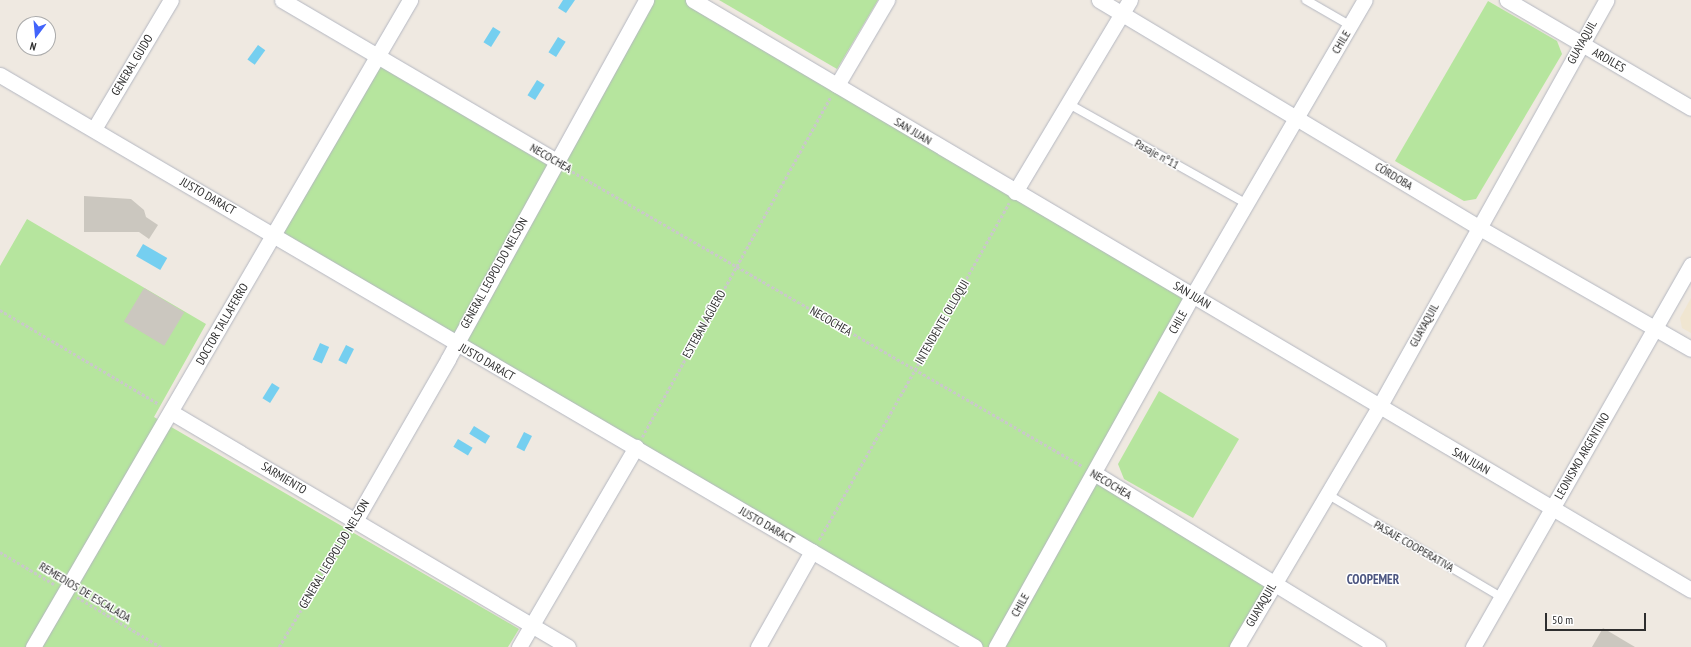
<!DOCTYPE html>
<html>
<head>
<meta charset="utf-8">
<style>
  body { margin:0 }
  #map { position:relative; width:1691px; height:647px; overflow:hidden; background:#efe9e1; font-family:"PT Sans Narrow",sans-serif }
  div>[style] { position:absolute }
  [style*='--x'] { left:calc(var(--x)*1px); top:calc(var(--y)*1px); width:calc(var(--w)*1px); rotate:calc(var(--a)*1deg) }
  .education>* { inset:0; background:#f0e6d1 }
  .green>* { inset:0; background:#b6e59e }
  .water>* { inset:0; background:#75cff0; transform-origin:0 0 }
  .building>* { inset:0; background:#cbc7bf; transform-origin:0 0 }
  .path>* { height:2.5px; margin-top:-1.25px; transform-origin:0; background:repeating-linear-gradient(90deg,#c9c9c9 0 3px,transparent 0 5px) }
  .roads { filter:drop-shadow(0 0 1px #b4b7c1) drop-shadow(0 0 1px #b4b7c1) }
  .service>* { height:8px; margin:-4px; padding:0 4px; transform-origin:4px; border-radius:4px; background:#fff }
  .minor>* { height:15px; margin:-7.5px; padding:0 7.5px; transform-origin:7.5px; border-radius:7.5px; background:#fff }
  span { translate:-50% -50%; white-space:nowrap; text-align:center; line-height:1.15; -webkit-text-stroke:3px #fff; paint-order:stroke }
  .street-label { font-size:12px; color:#2e2e2e }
  .neighbourhood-label { font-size:13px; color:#4d5680; font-weight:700 }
  .north { position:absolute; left:16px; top:16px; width:40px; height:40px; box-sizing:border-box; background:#fff; border:1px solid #ababab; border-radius:50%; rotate:196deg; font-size:11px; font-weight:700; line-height:16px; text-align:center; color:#2e2e2e }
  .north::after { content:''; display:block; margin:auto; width:14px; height:18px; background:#4264fb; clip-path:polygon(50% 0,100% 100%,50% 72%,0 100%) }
  .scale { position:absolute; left:1545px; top:613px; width:101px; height:18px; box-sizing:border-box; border:2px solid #2e2e2e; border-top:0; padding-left:5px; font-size:12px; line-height:14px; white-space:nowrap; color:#2e2e2e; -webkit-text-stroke:3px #fff; paint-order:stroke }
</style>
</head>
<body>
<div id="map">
  <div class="education">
    <i style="clip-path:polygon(1691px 298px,1691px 333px,1682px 328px,1680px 318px)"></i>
  </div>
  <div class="green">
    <i style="clip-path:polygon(646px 0,693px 0,1193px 295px,1094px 472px,1273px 583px,1236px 647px,975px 647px,274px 235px,377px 56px,556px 161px)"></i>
    <i style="clip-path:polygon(719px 0,878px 0,837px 69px)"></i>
    <i style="clip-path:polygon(1488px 1px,1557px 41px,1562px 54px,1476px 199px,1464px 201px,1395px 161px)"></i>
    <i style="clip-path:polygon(27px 219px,206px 324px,154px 417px,519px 629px,508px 647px,0 647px,0 266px)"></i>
    <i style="clip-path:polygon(1159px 391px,1239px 439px,1193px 518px,1124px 479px,1118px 464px)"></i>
  </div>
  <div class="water">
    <i style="clip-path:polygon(563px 0,575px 0,566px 13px,558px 8px)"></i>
    <i style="left:493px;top:27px;width:9px;height:18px;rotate:32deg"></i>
    <i style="left:558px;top:37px;width:9px;height:18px;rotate:32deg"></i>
    <i style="left:258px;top:45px;width:9px;height:18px;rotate:36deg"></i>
    <i style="left:537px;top:80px;width:9px;height:18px;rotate:32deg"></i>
    <i style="left:143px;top:244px;width:28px;height:14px;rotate:30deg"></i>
    <i style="left:320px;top:343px;width:10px;height:18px;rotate:24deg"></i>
    <i style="left:346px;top:345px;width:9px;height:17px;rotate:27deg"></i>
    <i style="left:272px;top:383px;width:9px;height:18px;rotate:32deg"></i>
    <i style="left:474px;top:426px;width:19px;height:9px;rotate:32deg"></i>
    <i style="left:524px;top:432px;width:9px;height:17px;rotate:27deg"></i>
    <i style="left:458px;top:439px;width:17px;height:9px;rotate:31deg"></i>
  </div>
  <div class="building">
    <i style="clip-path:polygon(84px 196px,131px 199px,144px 210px,146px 217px,158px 225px,149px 239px,139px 232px,84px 232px)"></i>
    <i style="left:144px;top:288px;width:47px;height:39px;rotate:31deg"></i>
    <i style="clip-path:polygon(1603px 628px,1635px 647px,1592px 647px)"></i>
  </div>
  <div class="path">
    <i style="--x:568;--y:169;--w:594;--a:30.02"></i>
    <i style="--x:0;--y:310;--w:185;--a:30.6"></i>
    <i style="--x:642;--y:437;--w:390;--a:-61"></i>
    <i style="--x:819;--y:540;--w:387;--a:-60.6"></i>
    <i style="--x:0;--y:552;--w:63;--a:30.7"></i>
    <i style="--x:77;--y:597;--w:98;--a:30.8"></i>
    <i style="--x:279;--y:647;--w:135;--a:-59.3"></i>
  </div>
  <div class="roads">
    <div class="service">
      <i style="--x:1306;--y:0;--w:52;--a:30"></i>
      <i style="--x:1067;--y:103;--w:206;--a:29.3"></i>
      <i style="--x:1327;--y:494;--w:202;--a:30.6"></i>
    </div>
    <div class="minor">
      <i style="--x:282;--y:0;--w:318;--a:30.4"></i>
      <i style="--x:693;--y:0;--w:1159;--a:30.59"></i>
      <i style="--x:1099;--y:0;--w:442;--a:30.9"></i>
      <i style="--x:1478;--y:227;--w:245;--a:29.8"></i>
      <i style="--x:1507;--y:0;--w:213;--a:30.4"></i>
      <i style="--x:0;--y:75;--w:1130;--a:30.4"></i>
      <i style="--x:837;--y:85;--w:99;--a:-59.5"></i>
      <i style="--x:94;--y:129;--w:150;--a:-59.2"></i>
      <i style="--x:1015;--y:192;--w:224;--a:-59.1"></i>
      <i style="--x:171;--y:412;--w:461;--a:30.6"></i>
      <i style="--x:1094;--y:473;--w:333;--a:31.5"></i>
      <i style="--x:355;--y:521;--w:187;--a:-60.1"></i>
      <i style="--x:448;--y:359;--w:410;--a:-61.1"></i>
      <i style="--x:33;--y:647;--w:749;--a:-59.77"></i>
      <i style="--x:519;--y:647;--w:232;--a:-59.7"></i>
      <i style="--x:758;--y:647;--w:110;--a:-60.6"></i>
      <i style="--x:996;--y:647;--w:403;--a:-60.8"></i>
      <i style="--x:1193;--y:295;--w:341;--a:-59.8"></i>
      <i style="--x:1237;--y:647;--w:279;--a:-59.4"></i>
      <i style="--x:1379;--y:407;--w:466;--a:-60.8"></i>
      <i style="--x:1473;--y:647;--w:440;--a:-60.3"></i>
    </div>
  </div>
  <div class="street-label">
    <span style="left:1341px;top:42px;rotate:-59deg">CHILE</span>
    <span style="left:1582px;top:42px;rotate:-61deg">GUAYAQUIL</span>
    <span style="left:1609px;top:60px;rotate:30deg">ARDILES</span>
    <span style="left:132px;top:65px;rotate:-59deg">GENERAL GUIDO</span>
    <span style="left:913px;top:131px;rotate:31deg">SAN JUAN</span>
    <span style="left:1157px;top:154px;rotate:29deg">Pasaje nº11</span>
    <span style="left:551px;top:158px;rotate:30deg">NECOCHEA</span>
    <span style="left:1394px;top:176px;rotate:31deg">CÓRDOBA</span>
    <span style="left:208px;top:196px;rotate:30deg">JUSTO DARACT</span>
    <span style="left:494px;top:273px;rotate:-61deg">GENERAL LEOPOLDO NELSON</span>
    <span style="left:1192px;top:295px;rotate:31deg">SAN JUAN</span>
    <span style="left:831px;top:321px;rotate:30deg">NECOCHEA</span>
    <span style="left:942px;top:322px;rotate:-60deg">INTENDENTE OLLOQUI</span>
    <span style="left:1178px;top:322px;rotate:-61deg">CHILE</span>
    <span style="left:222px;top:324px;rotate:-60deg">DOCTOR TALLAFERRO</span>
    <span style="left:704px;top:324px;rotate:-61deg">ESTEBAN AGÜERO</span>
    <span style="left:1424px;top:325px;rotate:-61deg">GUAYAQUIL</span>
    <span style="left:487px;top:362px;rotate:30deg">JUSTO DARACT</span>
    <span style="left:1582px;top:456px;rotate:-60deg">LEONISMO ARGENTINO</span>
    <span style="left:1471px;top:461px;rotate:30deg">SAN JUAN</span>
    <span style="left:284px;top:478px;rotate:31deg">SARMIENTO</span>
    <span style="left:1111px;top:484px;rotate:31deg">NECOCHEA</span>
    <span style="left:767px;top:525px;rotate:30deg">JUSTO DARACT</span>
    <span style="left:1414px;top:546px;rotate:30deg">PASAJE COOPERATIVA</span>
    <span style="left:334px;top:554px;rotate:-59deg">GENERAL LEOPOLDO NELSON</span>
    <span style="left:85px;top:592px;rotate:31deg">REMEDIOS DE ESCALADA</span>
    <span style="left:1020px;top:605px;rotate:-61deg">CHILE</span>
    <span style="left:1261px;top:605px;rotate:-60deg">GUAYAQUIL</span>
  </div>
  <div class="neighbourhood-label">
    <span style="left:1373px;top:580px">COOPEMER</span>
  </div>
  <div class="north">N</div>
  <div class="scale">50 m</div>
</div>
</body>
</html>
